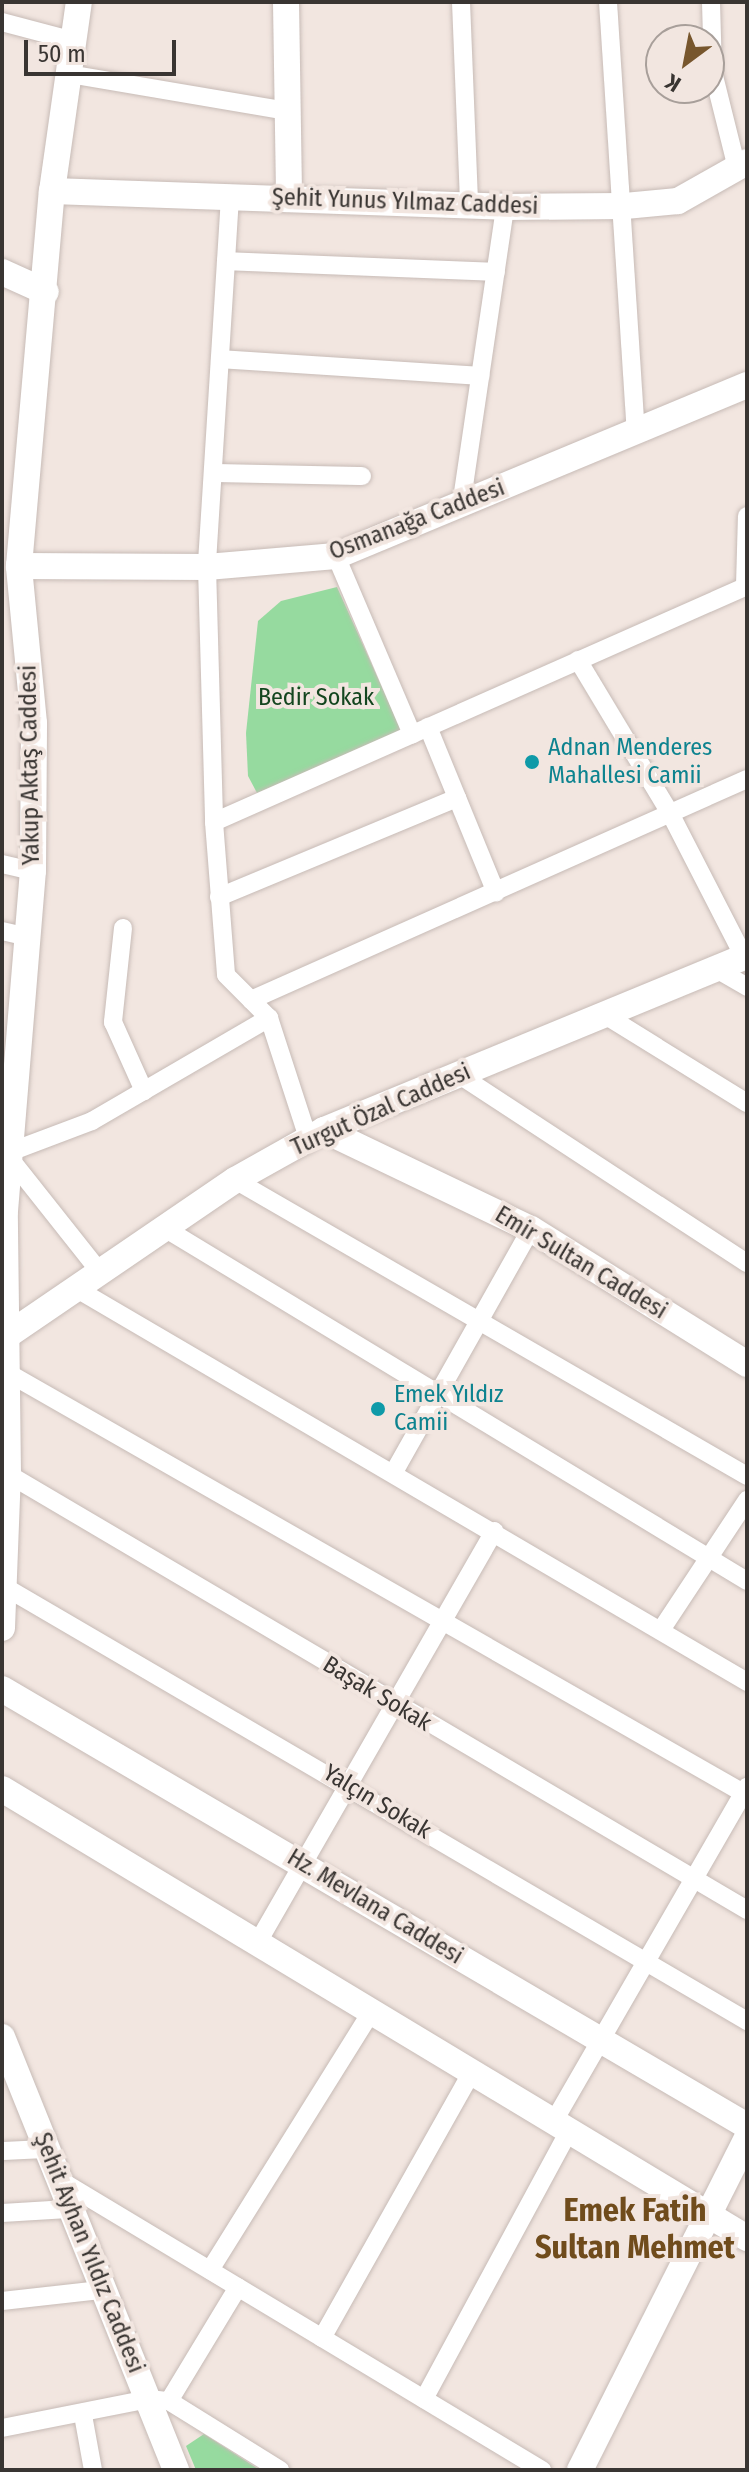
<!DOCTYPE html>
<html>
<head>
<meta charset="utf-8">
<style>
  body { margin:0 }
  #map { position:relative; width:749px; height:2472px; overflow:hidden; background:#f2e6e0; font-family:"Fira Sans Condensed",sans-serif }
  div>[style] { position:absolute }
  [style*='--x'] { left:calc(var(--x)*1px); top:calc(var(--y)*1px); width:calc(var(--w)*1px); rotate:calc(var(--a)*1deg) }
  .green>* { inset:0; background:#96da9f }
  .roads { filter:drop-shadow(0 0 2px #c7bbb6) drop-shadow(0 0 2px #c7bbb6) }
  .street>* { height:18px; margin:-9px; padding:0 9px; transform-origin:9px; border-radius:9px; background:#fff }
  .secondary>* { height:26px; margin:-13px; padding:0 13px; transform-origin:13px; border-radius:13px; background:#fff }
  .dots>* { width:22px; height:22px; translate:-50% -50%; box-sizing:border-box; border:4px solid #f2e6e0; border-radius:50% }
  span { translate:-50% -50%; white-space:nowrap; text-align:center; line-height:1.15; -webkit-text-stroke:8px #f2e6e0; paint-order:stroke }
  .street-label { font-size:24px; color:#393532 }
  .park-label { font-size:24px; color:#14461f }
  .culture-label { font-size:24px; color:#0d838f }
  .left { translate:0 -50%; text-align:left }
  .district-label { font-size:32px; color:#704c1c; font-weight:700 }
  .frame { position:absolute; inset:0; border:4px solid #393532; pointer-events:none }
  .north { position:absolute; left:645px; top:24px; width:80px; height:80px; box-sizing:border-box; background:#f2e6e0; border:2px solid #a89f9a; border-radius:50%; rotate:212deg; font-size:22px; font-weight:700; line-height:32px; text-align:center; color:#393532 }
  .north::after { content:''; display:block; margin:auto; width:28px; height:36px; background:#77562d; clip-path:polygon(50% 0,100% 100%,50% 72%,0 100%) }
  .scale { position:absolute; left:24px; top:40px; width:152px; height:36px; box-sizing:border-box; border:4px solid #393532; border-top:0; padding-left:10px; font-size:24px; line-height:28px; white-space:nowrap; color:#393532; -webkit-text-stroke:6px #f2e6e0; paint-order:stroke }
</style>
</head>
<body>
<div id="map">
  <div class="green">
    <i style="clip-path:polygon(337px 587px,402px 732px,257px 793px,248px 776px,246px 733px,258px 621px,281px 601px)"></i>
    <i style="clip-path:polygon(204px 2434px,260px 2470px,196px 2470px,186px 2446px)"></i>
  </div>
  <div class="roads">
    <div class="street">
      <i style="--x:461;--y:2;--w:203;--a:87.7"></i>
      <i style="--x:608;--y:2;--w:431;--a:86.3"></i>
      <i style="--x:711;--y:2;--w:70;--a:88.4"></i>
      <i style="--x:713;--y:72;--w:99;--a:76"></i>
      <i style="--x:2;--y:22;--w:74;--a:14.8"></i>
      <i style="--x:69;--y:74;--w:222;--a:9.6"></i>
      <i style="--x:230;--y:197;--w:371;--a:93.6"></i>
      <i style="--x:207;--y:567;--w:255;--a:88.4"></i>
      <i style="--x:214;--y:822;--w:153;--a:85.5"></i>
      <i style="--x:226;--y:975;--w:61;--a:45"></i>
      <i style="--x:269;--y:1018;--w:126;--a:72"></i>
      <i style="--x:226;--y:261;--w:270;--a:2.3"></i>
      <i style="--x:220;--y:359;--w:261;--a:3.7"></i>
      <i style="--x:213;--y:473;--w:149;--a:1.2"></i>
      <i style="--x:461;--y:506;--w:302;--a:-81.6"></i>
      <i style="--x:336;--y:556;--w:194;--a:66.9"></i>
      <i style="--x:745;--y:586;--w:70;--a:-88.4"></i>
      <i style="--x:578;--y:660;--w:179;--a:59"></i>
      <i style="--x:670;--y:813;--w:162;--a:62.8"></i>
      <i style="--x:428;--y:727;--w:179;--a:67.7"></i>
      <i style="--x:214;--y:822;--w:583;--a:-23.88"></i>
      <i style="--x:2;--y:864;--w:32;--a:13"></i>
      <i style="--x:219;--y:897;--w:258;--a:-22.6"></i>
      <i style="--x:123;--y:928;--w:95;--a:96.1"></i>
      <i style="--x:113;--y:1022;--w:76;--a:65.8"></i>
      <i style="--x:2;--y:931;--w:28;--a:13"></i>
      <i style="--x:718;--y:970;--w:34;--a:30"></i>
      <i style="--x:251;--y:1000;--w:543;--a:-24.02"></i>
      <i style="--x:605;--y:1015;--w:167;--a:31.8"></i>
      <i style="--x:461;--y:1076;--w:342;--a:33.2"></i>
      <i style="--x:2;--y:1155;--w:96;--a:-20.7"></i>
      <i style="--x:92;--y:1121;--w:205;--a:-30.2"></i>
      <i style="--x:8;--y:1156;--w:148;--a:51.6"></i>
      <i style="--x:235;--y:1180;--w:591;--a:30.03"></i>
      <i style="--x:166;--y:1229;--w:679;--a:31.21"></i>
      <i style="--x:77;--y:1289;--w:777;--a:30.39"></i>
      <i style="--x:3;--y:1370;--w:857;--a:29.74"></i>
      <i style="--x:394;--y:1472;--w:279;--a:-60.6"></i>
      <i style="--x:8;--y:1474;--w:858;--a:30.54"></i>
      <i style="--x:5;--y:1587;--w:860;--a:30.32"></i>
      <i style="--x:661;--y:1630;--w:156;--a:-56.5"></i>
      <i style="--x:258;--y:1942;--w:474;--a:-60.1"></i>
      <i style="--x:554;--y:2121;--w:386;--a:-60"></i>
      <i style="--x:2;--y:2151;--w:44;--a:-2.6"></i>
      <i style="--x:58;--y:2179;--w:565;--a:31.02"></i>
      <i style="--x:2;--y:2213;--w:66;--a:-3.5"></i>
      <i style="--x:210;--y:2270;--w:305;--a:-58"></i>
      <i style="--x:2;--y:2301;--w:99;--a:-6.4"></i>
      <i style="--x:322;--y:2338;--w:305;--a:-60.6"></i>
      <i style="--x:424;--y:2399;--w:305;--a:-61.6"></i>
      <i style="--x:169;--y:2401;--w:133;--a:-58.8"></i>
      <i style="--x:83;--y:2415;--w:56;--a:79.7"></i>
      <i style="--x:2;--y:2428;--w:150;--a:-11.2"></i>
      <i style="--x:149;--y:2399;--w:20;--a:6"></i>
      <i style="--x:169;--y:2401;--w:131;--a:31.9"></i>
    </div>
    <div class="secondary">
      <i style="--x:286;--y:2;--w:197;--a:89.1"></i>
      <i style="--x:52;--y:191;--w:453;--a:2"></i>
      <i style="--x:505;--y:207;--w:120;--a:-0.5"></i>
      <i style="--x:625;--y:206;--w:53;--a:-5.4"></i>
      <i style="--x:678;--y:201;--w:79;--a:-29.5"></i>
      <i style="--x:2;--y:272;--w:48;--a:24.4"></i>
      <i style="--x:19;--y:566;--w:188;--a:0.3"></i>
      <i style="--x:207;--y:567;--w:129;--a:-4.9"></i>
      <i style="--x:336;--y:556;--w:445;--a:-22.6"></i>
      <i style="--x:324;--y:1130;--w:229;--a:25.6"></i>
      <i style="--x:531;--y:1229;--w:255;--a:32"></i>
      <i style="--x:2;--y:1339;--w:282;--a:-34.3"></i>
      <i style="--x:235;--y:1180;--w:102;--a:-29.3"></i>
      <i style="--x:324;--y:1130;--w:457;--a:-22.4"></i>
      <i style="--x:2;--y:1628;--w:154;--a:-87.8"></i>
      <i style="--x:8;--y:1474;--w:263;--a:-90.7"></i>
      <i style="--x:5;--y:1211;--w:341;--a:-85.3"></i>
      <i style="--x:33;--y:871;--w:148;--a:-89.6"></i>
      <i style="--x:34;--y:723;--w:158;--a:-95.5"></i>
      <i style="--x:19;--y:566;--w:376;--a:-85"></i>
      <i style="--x:52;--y:191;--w:191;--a:-81.9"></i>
      <i style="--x:2;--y:1689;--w:864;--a:30.39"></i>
      <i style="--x:2;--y:1789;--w:870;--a:31.08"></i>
      <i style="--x:2;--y:2037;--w:467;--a:68.1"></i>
      <i style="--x:580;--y:2470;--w:372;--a:-63.3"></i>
    </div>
  </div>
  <div class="dots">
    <i style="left:532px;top:762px;background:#0f9aa8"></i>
    <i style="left:378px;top:1409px;background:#0f9aa8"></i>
  </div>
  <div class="street-label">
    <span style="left:405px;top:202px;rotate:2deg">Şehit Yunus Yılmaz Caddesi</span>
    <span style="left:417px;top:520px;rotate:-21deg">Osmanağa Caddesi</span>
    <span style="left:30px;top:765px;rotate:-91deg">Yakup Aktaş Caddesi</span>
    <span style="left:381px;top:1110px;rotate:-24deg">Turgut Özal Caddesi</span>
    <span style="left:581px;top:1263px;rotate:31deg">Emir Sultan Caddesi</span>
    <span style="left:377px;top:1694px;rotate:31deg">Başak Sokak</span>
    <span style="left:377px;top:1802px;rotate:31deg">Yalçın Sokak</span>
    <span style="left:375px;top:1907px;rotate:31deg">Hz. Mevlana Caddesi</span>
    <span style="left:89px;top:2253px;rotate:68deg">Şehit Ayhan Yıldız Caddesi</span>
  </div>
  <div class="park-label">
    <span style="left:316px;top:698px">Bedir Sokak</span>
  </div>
  <div class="culture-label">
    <span class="left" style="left:548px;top:762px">Adnan Menderes<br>Mahallesi Camii</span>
    <span class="left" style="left:394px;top:1409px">Emek Yıldız<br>Camii</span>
  </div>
  <div class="district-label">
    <span style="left:635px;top:2229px">Emek Fatih<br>Sultan Mehmet</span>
  </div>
  <div class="frame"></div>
  <div class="north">K</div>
  <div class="scale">50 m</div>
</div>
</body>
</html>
